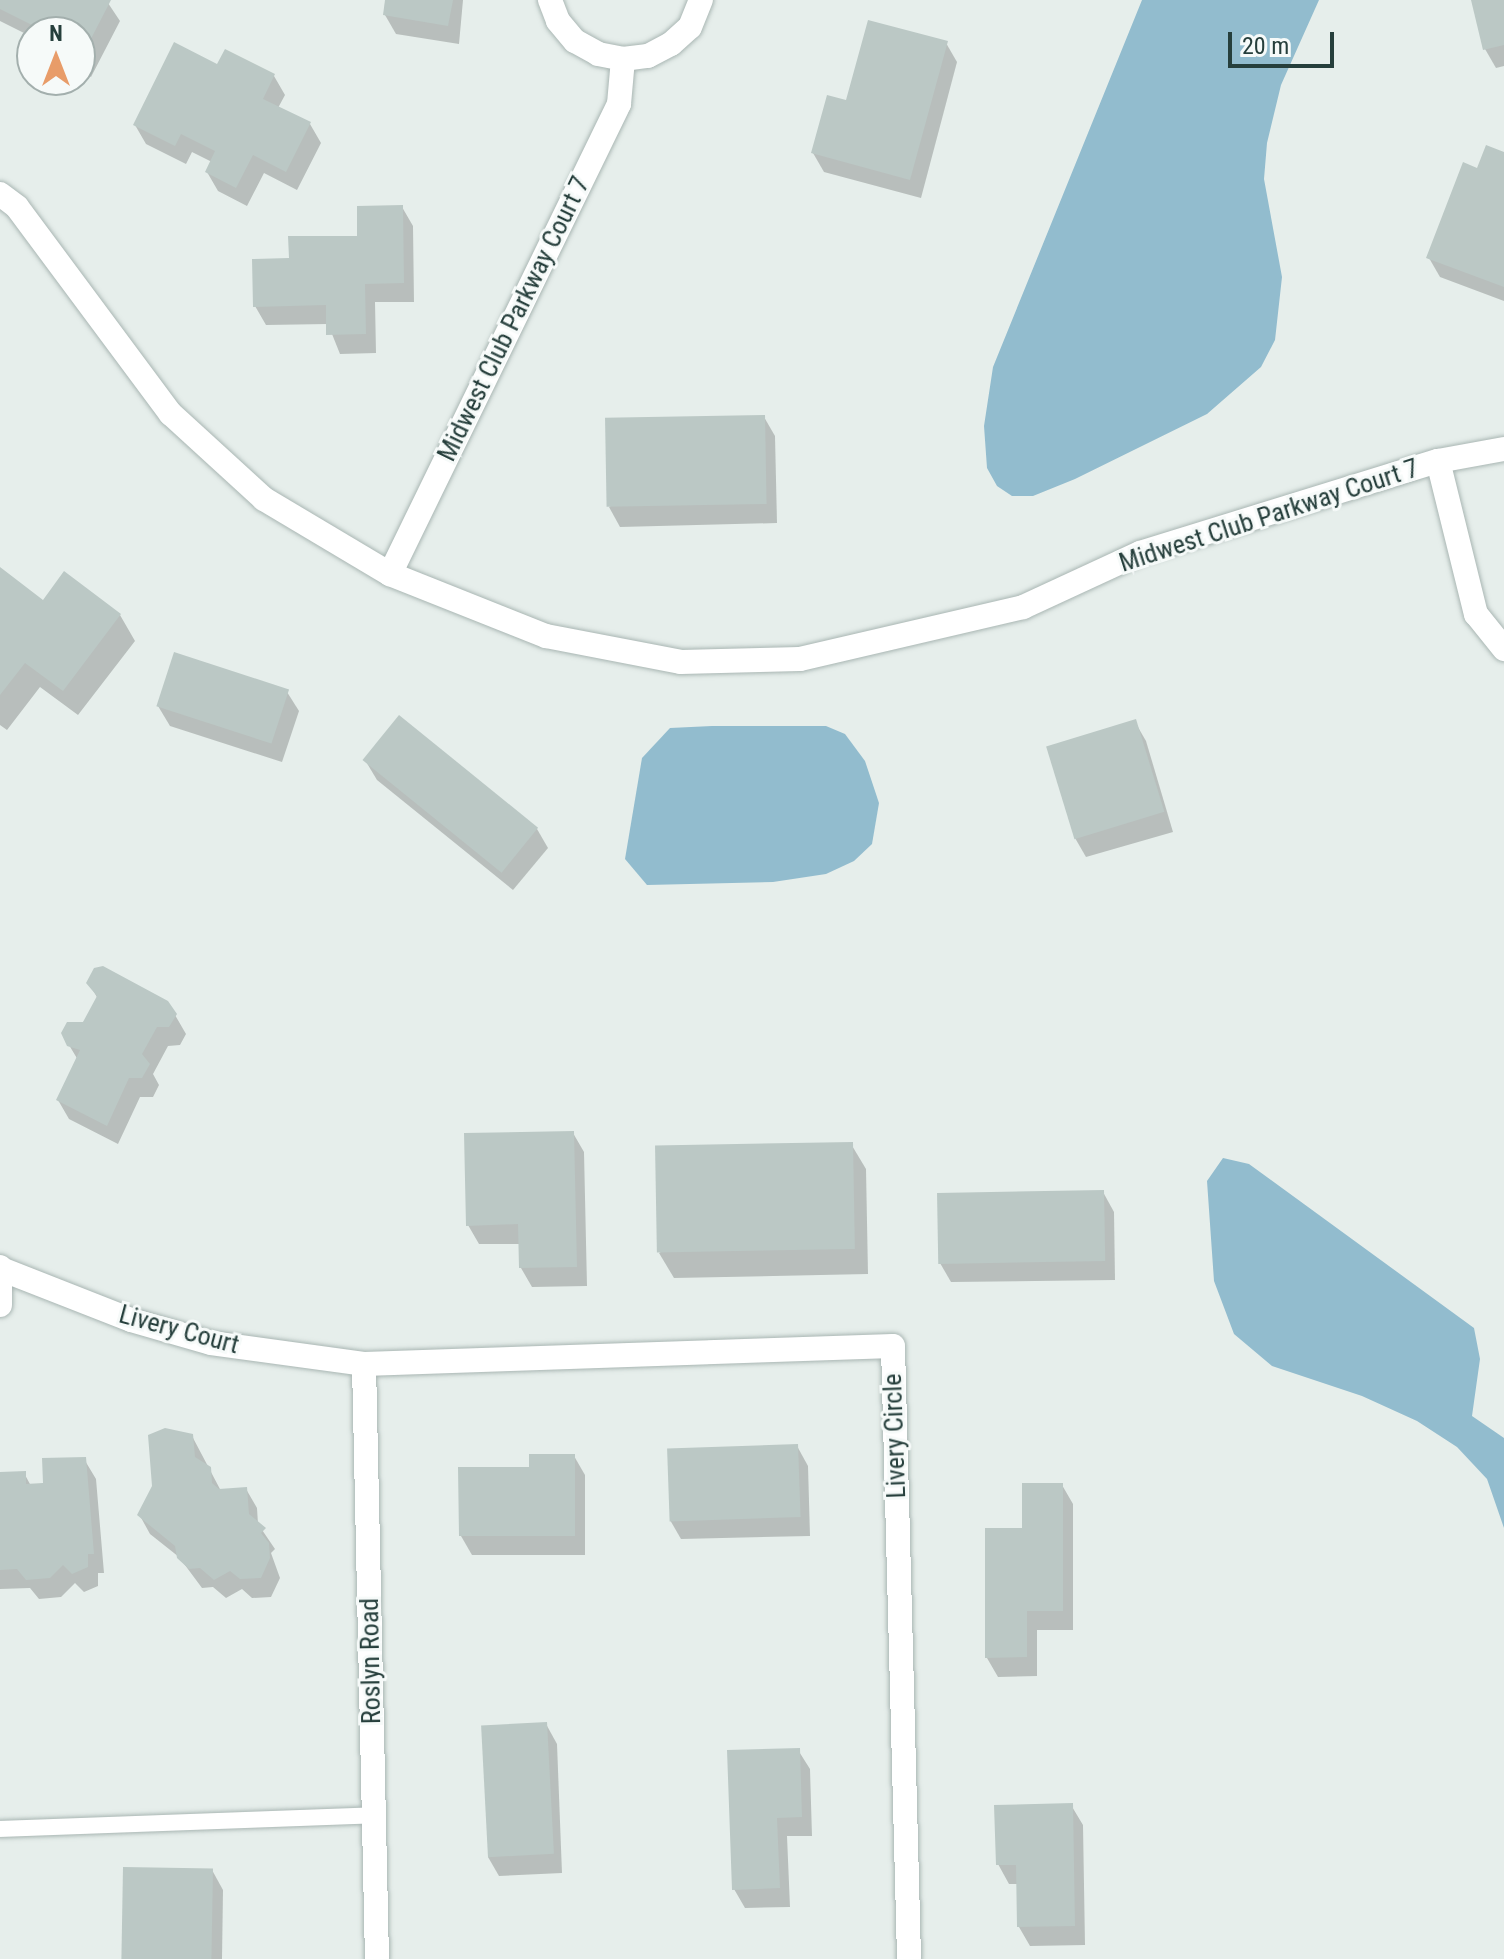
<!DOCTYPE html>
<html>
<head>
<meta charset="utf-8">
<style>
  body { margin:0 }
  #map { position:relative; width:1504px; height:1959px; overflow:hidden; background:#e6eeeb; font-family:"Roboto Condensed",sans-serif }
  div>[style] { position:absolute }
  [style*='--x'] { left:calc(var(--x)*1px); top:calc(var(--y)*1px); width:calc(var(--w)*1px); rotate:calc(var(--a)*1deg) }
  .water>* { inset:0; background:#92bcce }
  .shadow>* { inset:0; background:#0003 }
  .building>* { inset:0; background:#bbc8c5; transform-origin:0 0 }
  .roads { filter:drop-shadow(0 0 2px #a9b6b3) drop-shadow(0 0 2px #a9b6b3) }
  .service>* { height:16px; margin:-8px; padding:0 8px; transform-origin:8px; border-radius:8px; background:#fff }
  .minor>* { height:24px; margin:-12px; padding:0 12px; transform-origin:12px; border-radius:12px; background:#fff }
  span { translate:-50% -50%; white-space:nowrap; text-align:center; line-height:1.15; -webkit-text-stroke:6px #f6faf9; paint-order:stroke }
  .street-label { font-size:26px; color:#263f3c }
  .north { position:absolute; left:16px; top:16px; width:80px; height:80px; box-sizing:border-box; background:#f6faf9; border:2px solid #a3afad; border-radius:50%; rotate:0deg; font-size:22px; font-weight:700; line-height:32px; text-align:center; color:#263f3c }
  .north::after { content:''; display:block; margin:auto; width:28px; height:36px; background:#e89c69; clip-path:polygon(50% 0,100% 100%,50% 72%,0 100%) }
  .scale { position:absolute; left:1228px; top:32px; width:106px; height:36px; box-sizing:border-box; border:4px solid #263f3c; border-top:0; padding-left:10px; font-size:24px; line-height:28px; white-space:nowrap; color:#263f3c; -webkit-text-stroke:6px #f6faf9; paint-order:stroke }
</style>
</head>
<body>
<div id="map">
  <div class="water">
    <i style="clip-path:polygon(1142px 0,1319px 0,1281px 85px,1267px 143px,1264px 179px,1282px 277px,1275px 340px,1261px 367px,1207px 414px,1075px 479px,1033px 496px,1012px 496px,997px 486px,987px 468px,984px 426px,993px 367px)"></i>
    <i style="clip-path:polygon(712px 726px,826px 726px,845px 734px,865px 761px,879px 803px,872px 844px,854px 861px,826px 874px,773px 882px,647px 885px,625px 859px,642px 758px,670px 728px)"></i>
    <i style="clip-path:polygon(1223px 1158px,1249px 1164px,1474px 1328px,1480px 1359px,1472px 1416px,1504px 1438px,1504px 1528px,1487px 1479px,1457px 1447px,1417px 1421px,1362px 1396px,1272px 1366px,1234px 1334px,1214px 1281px,1207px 1181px)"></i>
  </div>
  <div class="shadow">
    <i style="clip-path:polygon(0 0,106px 0,120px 21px,91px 77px,80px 71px,80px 32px,32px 32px,32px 37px,0 21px)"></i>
    <i style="clip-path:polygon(387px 0,463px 0,459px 44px,396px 34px,385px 15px)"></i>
    <i style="clip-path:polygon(1473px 0,1504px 0,1504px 66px,1496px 68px,1485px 49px)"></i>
    <i style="clip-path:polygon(946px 43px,957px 62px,921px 198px,824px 172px,813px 153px,847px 102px)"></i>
    <i style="clip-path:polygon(218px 67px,274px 76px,285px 95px,278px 108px,310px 124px,321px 143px,297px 190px,264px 173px,247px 206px,218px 191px,207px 172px,212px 162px,192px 152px,186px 164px,146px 144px,135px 125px)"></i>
    <i style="clip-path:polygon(1504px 154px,1504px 301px,1440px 277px,1429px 258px,1478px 170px)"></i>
    <i style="clip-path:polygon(402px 207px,413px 226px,414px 302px,375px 302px,376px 353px,340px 354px,328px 324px,266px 325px,255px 306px,291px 260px,359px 238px)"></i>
    <i style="clip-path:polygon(764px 417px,775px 436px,777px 523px,620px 527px,609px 507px)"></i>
    <i style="clip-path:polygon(0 570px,43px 602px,120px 615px,135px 641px,78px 715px,40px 687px,7px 730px,0 725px)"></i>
    <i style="clip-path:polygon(287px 692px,299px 711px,282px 762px,170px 726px,158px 706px)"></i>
    <i style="clip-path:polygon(1135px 722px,1146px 741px,1173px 832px,1086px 857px,1075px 838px)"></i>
    <i style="clip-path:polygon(365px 760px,537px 829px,548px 848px,513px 890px,377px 780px)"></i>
    <i style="clip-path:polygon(89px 983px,175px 1015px,186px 1034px,180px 1045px,168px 1046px,153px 1074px,159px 1085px,153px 1097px,140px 1097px,118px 1144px,69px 1119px,58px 1100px,78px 1060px,69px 1045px,98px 999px)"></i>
    <i style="clip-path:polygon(573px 1133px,584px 1152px,587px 1286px,532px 1287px,521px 1268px,520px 1244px,479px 1244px,468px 1225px)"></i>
    <i style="clip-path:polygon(851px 1144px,866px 1169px,868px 1274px,674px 1278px,659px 1253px)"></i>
    <i style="clip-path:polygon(1103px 1192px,1114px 1212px,1115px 1280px,951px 1282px,940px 1263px)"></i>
    <i style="clip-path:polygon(192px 1436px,221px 1491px,246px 1489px,257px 1508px,258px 1524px,275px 1549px,271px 1553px,280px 1578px,271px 1597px,252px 1598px,242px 1589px,226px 1598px,213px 1587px,202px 1588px,179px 1557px,150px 1534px,139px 1514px)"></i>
    <i style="clip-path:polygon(797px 1446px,808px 1466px,810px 1536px,681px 1539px,670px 1520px)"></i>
    <i style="clip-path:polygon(574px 1456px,585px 1475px,585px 1555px,472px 1555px,461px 1536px,531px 1469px)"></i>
    <i style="clip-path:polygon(84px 1459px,96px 1479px,104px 1573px,98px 1573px,98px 1586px,84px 1592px,75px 1583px,61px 1597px,39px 1599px,30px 1588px,0 1589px,0 1474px,24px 1473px,31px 1486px,45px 1485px)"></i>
    <i style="clip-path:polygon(1062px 1485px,1073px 1504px,1073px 1630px,1037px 1630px,1037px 1676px,998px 1677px,987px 1658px,1024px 1530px)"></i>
    <i style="clip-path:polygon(546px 1724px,557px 1744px,562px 1873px,499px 1876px,488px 1857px)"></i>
    <i style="clip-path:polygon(798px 1750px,810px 1769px,812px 1836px,787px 1836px,790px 1907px,745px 1908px,734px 1889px)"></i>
    <i style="clip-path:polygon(1071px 1805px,1083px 1825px,1085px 1945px,1030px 1946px,1019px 1927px,1018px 1884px,1009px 1884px,998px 1864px)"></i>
    <i style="clip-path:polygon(212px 1870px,223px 1890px,222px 1959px,123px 1959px)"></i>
  </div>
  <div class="building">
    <i style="clip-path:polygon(0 0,111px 0,80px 60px,80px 32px,46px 32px,0 9px)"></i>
    <i style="clip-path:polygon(385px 0,453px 0,448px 26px,383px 15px)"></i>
    <i style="clip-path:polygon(1471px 0,1504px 0,1504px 45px,1483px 50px)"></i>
    <i style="clip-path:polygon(868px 20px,948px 41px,910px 180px,811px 153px,827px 95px,846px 100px)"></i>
    <i style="clip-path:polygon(174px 42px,217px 64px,225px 49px,275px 74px,263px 99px,311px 122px,286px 172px,253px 155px,236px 188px,205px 172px,215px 151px,181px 134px,175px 146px,133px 125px)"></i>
    <i style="clip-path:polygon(1486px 145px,1504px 152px,1504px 287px,1426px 258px,1463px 162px,1477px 168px)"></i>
    <i style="clip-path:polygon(403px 205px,404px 283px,365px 284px,366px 334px,326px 335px,326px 305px,253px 307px,252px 259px,289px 258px,288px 236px,357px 236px,357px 206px)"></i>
    <i style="left:765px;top:415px;width:89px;height:160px;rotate:89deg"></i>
    <i style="clip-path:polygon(0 567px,43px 600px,64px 571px,121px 614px,63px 691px,25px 663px,0 695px)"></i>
    <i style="left:174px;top:652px;width:121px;height:57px;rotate:18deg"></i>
    <i style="left:399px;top:715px;width:179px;height:58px;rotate:39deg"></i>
    <i style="left:1136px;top:719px;width:97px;height:94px;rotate:73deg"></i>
    <i style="clip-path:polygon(103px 966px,168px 1001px,177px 1014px,169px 1027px,157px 1027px,142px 1054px,150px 1064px,142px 1078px,129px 1078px,107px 1126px,56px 1100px,80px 1050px,67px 1046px,61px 1033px,67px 1022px,83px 1022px,97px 996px,86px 983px,94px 968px)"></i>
    <i style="clip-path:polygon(574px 1131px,577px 1267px,519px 1268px,518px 1224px,466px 1226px,464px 1133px)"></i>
    <i style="left:853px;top:1142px;width:107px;height:198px;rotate:89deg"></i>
    <i style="left:1104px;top:1190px;width:71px;height:167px;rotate:89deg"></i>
    <i style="clip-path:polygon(165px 1428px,193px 1434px,195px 1457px,211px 1467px,212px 1483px,219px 1489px,247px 1487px,249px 1514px,266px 1528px,261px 1533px,269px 1543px,270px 1558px,261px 1578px,240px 1579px,230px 1571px,214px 1580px,200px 1568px,189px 1569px,177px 1558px,175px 1546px,137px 1515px,152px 1486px,148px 1435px)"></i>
    <i style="left:798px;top:1444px;width:73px;height:131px;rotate:88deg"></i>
    <i style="clip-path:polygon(529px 1454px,575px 1454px,575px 1536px,459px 1536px,458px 1467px,529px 1467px)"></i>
    <i style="clip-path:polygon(86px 1457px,94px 1554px,88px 1554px,88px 1567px,72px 1574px,63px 1565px,50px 1578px,26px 1580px,17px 1569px,0 1570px,0 1472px,26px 1471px,26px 1484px,43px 1483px,42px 1458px)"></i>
    <i style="clip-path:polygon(1022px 1483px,1063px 1483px,1063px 1611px,1027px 1611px,1027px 1657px,985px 1658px,985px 1528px,1022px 1528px)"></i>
    <i style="left:547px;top:1722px;width:132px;height:66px;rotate:87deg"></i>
    <i style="clip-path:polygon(800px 1748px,802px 1817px,777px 1818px,780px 1888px,732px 1890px,727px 1750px)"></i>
    <i style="clip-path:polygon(1073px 1803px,1075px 1926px,1017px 1927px,1016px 1865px,996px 1865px,994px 1805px)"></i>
    <i style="left:123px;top:1867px;width:90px;height:92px;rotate:1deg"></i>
  </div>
  <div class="roads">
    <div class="service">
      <i style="--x:0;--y:1829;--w:374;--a:-2.1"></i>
    </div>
    <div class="minor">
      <i style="--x:550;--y:0;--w:22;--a:69"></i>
      <i style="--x:558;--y:21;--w:26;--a:50"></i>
      <i style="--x:575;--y:41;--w:26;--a:29"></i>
      <i style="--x:598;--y:54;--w:25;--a:11"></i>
      <i style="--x:623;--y:59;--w:25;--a:-7"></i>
      <i style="--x:648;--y:56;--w:26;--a:-28"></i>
      <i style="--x:671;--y:44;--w:25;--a:-42"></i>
      <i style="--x:690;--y:27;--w:29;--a:-68"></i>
      <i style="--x:0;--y:194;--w:21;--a:37"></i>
      <i style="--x:17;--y:207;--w:258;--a:53.4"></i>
      <i style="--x:171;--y:414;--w:126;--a:42.4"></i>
      <i style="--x:264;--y:499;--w:147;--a:30.8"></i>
      <i style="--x:390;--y:574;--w:168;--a:21.7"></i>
      <i style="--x:546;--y:636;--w:137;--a:10.9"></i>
      <i style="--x:681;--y:662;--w:119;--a:-1.4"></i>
      <i style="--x:800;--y:659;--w:229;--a:-13.1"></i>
      <i style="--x:1023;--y:607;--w:129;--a:-24.8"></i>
      <i style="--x:1140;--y:553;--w:312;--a:-17.2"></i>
      <i style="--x:1438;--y:461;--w:67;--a:-10.3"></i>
      <i style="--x:1438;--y:461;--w:158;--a:76.1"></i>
      <i style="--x:1476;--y:614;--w:45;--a:51.3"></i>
      <i style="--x:390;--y:574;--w:523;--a:-64.02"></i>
      <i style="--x:619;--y:104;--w:45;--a:-84.9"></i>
      <i style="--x:0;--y:1267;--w:38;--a:90"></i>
      <i style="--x:1;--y:1269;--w:140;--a:21.4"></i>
      <i style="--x:131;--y:1320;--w:83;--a:16"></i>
      <i style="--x:211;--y:1343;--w:154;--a:7.8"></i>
      <i style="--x:364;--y:1364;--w:529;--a:-1.95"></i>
      <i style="--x:893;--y:1346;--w:613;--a:88.5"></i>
      <i style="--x:364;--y:1364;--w:595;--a:88.75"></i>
    </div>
  </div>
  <div class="street-label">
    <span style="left:514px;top:319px;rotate:-64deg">Midwest Club Parkway Court 7</span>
    <span style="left:1269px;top:516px;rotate:-18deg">Midwest Club Parkway Court 7</span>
    <span style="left:179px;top:1330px;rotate:15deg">Livery Court</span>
    <span style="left:895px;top:1436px;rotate:-92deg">Livery Circle</span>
    <span style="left:371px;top:1661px;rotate:-91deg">Roslyn Road</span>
  </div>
  <div class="north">N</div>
  <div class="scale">20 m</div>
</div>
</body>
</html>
